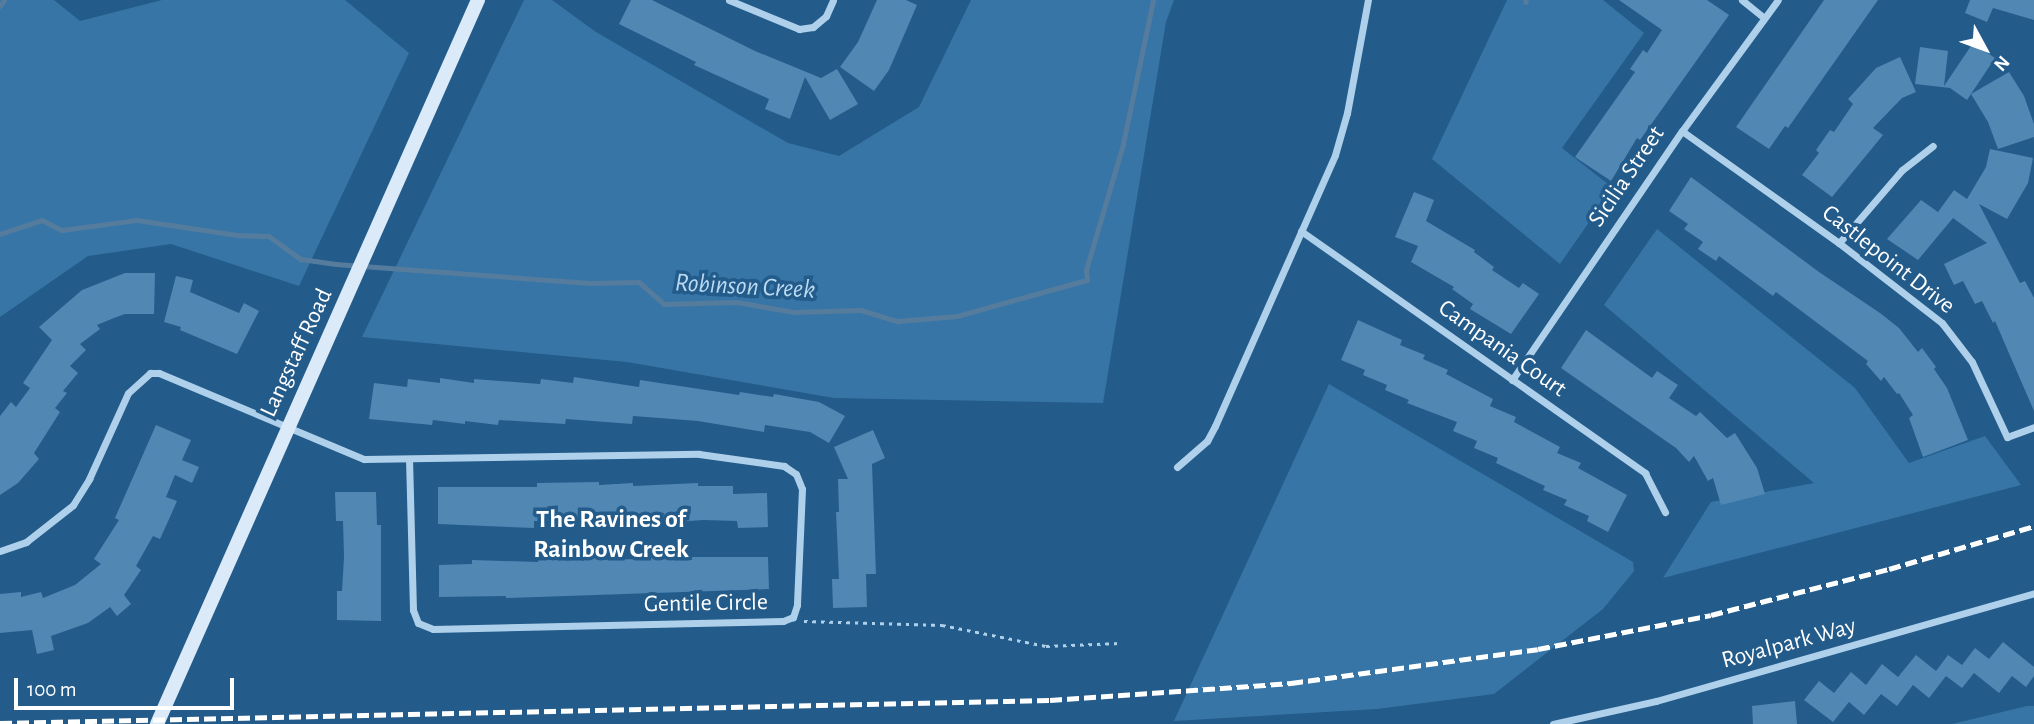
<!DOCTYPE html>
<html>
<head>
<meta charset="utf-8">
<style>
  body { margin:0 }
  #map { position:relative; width:2034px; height:724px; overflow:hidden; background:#235b8a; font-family:"Alegreya Sans",sans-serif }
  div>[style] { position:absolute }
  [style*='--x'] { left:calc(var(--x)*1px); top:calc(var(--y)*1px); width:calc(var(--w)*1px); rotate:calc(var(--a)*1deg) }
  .green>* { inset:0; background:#3775a7 }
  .stream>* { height:4.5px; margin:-2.25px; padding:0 2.25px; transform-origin:2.25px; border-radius:2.25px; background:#557c9d }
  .building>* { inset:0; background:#5087b3 }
  .path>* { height:2.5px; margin-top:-1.25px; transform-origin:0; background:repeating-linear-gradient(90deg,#afd0ea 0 3.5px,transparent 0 8.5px) }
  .street>* { height:7px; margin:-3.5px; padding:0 3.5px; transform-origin:3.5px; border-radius:3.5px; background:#afd0ea }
  .secondary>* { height:14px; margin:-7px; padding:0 7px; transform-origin:7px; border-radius:7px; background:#daeaf8 }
  .rail>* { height:4.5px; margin-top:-2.25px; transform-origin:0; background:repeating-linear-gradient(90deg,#fff 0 12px,transparent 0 17px) }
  span { translate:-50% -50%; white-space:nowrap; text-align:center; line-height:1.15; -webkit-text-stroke:7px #235b8a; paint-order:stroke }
  .street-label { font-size:24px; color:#fff }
  .water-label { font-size:26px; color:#bbdaf2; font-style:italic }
  .neighbourhood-label { font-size:26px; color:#fff; font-weight:700 }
  .north { position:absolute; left:1950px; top:14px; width:70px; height:70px; -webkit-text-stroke:5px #235b8a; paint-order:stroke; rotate:131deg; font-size:19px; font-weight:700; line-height:28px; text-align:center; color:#fff }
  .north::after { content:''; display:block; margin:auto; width:24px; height:32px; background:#fff; clip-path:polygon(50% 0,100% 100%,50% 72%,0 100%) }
  .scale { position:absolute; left:14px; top:678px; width:220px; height:32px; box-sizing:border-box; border:4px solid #fff; border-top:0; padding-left:9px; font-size:21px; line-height:24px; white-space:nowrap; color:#fff; -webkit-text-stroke:5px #235b8a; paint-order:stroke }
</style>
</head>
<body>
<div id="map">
  <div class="green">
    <i style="clip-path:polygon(0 0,54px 0,80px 21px,162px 0,345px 0,409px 53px,299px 286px,171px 244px,88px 256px,0 317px)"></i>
    <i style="clip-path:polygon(524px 0,552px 0,596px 32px,788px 143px,839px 156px,919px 107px,971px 0,1174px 0,1166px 22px,1103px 403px,834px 398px,627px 362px,362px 337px)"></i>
    <i style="clip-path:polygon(1507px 0,1603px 0,1644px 33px,1562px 148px,1613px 188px,1560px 264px,1432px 159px)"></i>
    <i style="clip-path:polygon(1657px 229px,1855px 388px,1909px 463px,1985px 436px,2021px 485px,1663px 578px,1711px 502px,1814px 483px,1604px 305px)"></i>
    <i style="clip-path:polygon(1329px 384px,1633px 562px,1634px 571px,1603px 609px,1494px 694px,1377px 709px,1174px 721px)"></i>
    <i style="clip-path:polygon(2027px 706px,2034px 706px,2034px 724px,1952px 724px)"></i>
  </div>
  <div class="stream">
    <i style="--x:1526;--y:0;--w:2;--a:90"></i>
    <i style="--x:0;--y:6;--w:7;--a:-56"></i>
    <i style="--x:0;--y:234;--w:44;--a:-18.4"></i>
    <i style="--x:42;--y:220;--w:22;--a:27"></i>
    <i style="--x:62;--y:230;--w:76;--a:-7.6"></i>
    <i style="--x:137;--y:220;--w:101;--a:8.5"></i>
    <i style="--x:237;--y:235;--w:32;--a:2"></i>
    <i style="--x:269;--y:236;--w:39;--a:36"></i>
    <i style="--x:301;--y:259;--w:35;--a:8"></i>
    <i style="--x:336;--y:264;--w:254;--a:4.3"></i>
    <i style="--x:589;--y:283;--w:50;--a:-1.1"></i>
    <i style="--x:639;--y:282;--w:33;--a:41"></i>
    <i style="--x:664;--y:304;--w:73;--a:-1.6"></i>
    <i style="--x:737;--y:302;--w:58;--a:10"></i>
    <i style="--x:794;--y:312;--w:67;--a:-1.7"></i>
    <i style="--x:861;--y:310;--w:39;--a:17"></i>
    <i style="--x:898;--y:321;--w:59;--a:-4.8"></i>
    <i style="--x:957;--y:316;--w:135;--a:-15.5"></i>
    <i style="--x:1087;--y:280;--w:10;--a:-96"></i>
    <i style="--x:1086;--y:270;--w:131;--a:-73.6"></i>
    <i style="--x:1123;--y:144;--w:147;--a:-78.2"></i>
  </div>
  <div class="building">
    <i style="clip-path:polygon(631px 0,652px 0,755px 51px,821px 78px,837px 69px,858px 104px,830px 120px,805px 77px,790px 119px,765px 109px,769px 99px,694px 65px,696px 62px,619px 24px)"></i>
    <i style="clip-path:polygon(877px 0,906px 0,917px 5px,889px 70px,874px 91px,840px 67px,858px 42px)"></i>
    <i style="clip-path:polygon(1619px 0,1707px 0,1729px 15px,1640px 140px,1637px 138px,1611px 181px,1575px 157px,1635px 72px,1630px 69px,1643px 50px,1647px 53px,1662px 30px)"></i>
    <i style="clip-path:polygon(1824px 0,1878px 0,1788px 128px,1785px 126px,1769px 149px,1736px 127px)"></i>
    <i style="clip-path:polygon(1970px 0,2034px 0,2034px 20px,1993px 8px,1987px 22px,1965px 13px)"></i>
    <i style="clip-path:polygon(1973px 43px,1995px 58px,1967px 100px,1950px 88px,1915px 84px,1920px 47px,1948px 51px,1944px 86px)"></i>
    <i style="clip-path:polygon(1900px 57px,1916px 92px,1902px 98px,1873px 128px,1883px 135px,1832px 197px,1802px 175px,1819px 153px,1816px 150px,1830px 130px,1834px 132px,1853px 104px,1848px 99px,1876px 68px)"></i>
    <i style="clip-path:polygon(2009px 72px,2024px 96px,2034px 124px,2034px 137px,1998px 149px,1988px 122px,1971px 94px)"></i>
    <i style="clip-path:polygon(1990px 149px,2033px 158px,2028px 183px,2007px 219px,1979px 204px,2020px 283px,2025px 281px,2034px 298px,2034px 411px,1995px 321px,1993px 323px,1982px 301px,1975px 304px,1963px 281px,1954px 285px,1944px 264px,1987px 243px,1953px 218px,1918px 260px,1887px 239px,1921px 200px,1938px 212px,1954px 190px,1967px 199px,1986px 167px)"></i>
    <i style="clip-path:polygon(1691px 177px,1819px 272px,1880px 313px,1899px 328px,1918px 352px,1922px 348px,1936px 367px,1934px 369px,1947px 388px,1968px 440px,1923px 457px,1909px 418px,1913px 415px,1899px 393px,1897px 394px,1884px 377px,1881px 381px,1866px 364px,1868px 361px,1776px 292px,1773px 296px,1719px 256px,1716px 261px,1698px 249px,1703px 242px,1684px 229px,1688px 224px,1669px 211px)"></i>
    <i style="clip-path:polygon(1414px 192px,1434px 200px,1426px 221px,1475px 250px,1474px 252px,1494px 267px,1492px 270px,1519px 288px,1523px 283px,1539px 294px,1511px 334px,1470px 309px,1473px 304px,1452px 289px,1454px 287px,1411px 262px,1418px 246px,1395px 237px)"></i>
    <i style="clip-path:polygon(125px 273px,155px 273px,154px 314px,125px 314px,114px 318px,97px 325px,100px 329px,80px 344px,86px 350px,70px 366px,78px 373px,63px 391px,67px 393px,55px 408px,60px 412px,34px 453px,39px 459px,18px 483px,0 495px,0 416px,11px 402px,16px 407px,30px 388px,23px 383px,52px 340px,39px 327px,82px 290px)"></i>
    <i style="clip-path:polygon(176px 276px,193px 280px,190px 292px,239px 313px,244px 303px,259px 311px,237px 354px,180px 330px,181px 327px,164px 322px)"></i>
    <i style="clip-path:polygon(1358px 320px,1402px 340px,1400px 345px,1425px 355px,1423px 359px,1448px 370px,1446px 374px,1493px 399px,1490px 406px,1516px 417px,1514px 422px,1560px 447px,1557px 453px,1581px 463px,1578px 468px,1627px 495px,1608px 532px,1587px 521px,1589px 516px,1564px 505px,1567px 500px,1543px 490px,1545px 486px,1496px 463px,1498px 458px,1474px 448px,1477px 441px,1453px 431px,1457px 422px,1407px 403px,1409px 400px,1385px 390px,1387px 385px,1363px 375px,1365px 370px,1341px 360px)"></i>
    <i style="clip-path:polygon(1586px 330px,1652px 378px,1657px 371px,1678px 385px,1669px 398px,1696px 416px,1700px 412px,1727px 438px,1735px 433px,1757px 468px,1765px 494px,1721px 505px,1713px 478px,1708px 481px,1694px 456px,1689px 462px,1676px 448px,1561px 368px)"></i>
    <i style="clip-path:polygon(574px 377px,639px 387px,640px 380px,739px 395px,740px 392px,773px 397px,774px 394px,819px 402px,845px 416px,829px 443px,810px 432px,765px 425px,764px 432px,698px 421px,633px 416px,632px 424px,566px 419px,565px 424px,499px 420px,498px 425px,465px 421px,465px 424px,433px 420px,432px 425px,369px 419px,374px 383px,407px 387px,408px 379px,440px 383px,440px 378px,474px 383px,474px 379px,540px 384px,541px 379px,573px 383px)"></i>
    <i style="clip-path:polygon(156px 425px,191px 440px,182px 460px,199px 467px,192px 483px,175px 475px,166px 497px,177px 501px,170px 517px,160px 539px,153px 536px,136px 566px,141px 570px,124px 595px,131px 604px,117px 616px,110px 607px,88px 623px,51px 636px,54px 650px,37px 654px,32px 630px,0 633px,0 594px,21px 592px,21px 597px,41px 592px,43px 598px,75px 585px,101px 564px,94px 559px,119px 520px,115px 518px)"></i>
    <i style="clip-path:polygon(873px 430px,885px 458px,872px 464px,876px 574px,866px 574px,867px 607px,833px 608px,832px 579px,839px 579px,836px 512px,839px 512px,838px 479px,848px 479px,834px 447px)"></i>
    <i style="clip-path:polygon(599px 482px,599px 485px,633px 483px,633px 486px,698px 483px,698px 486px,733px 486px,733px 494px,767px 493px,768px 527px,738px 528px,737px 521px,703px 520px,636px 525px,636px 515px,600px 516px,600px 522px,534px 521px,534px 528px,438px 524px,438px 487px,537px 487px,537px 483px)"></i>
    <i style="clip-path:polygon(335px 492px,376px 492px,377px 525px,381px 525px,381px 621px,337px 620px,337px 591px,342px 591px,344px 557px,343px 521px,336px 521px)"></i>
    <i style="clip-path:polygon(666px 551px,666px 557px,768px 557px,769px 589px,506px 598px,506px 596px,439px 597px,439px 565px,472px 564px,472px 560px,538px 562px,538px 554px,601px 553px,601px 560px,637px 559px,637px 552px)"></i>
    <i style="clip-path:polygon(2003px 642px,2034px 667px,2034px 676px,2026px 687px,2012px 676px,1999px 693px,1974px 673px,1962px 688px,1946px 676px,1929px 698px,1913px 685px,1897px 706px,1881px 694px,1864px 715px,1849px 702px,1833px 722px,1804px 700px,1819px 681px,1834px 693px,1851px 672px,1866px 685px,1882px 664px,1898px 677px,1916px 655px,1936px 671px,1948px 655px,1962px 665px,1975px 648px,1989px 659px)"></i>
    <i style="clip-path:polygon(1795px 701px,1797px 724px,1753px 724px,1752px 706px)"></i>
  </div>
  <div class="path">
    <i style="--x:804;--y:621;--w:138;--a:1.7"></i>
    <i style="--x:942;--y:625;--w:106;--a:11.4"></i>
    <i style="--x:1046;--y:646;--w:74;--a:-2.3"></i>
  </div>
  <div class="street">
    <i style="--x:729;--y:0;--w:76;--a:22.5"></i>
    <i style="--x:799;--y:29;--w:14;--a:-8"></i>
    <i style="--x:813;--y:27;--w:17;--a:-40"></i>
    <i style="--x:826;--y:16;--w:17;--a:-66"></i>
    <i style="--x:1742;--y:0;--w:28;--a:39"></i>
    <i style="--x:1682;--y:131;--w:193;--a:35.5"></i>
    <i style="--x:1839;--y:243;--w:130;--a:37.8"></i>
    <i style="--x:1942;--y:323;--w:49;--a:52.4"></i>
    <i style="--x:1972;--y:362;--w:83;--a:65"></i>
    <i style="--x:2007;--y:437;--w:29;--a:-20"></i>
    <i style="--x:1301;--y:231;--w:421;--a:35.1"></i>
    <i style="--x:1645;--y:473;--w:44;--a:62.9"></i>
    <i style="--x:1839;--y:243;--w:96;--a:-49.2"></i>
    <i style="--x:1902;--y:170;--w:39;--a:-38"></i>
    <i style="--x:1512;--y:380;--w:301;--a:-55.7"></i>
    <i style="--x:1682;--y:131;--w:162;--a:-53.8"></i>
    <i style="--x:1177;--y:467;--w:40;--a:-41"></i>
    <i style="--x:1207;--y:441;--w:17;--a:-62"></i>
    <i style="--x:1215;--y:426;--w:296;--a:-66.1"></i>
    <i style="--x:1335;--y:155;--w:44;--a:-74.1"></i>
    <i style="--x:1347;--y:113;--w:115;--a:-79.5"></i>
    <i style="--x:0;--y:551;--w:28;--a:-19"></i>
    <i style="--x:26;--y:542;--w:60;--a:-38.2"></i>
    <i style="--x:73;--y:505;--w:31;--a:-58"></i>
    <i style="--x:89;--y:479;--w:94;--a:-65.6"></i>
    <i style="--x:128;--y:393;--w:30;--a:-42"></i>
    <i style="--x:150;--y:373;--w:9;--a:0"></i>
    <i style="--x:159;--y:373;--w:222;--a:22.8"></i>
    <i style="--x:364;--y:459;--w:335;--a:-0.9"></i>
    <i style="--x:699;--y:454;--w:86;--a:8"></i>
    <i style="--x:784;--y:466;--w:14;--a:34"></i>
    <i style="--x:796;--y:474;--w:16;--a:68"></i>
    <i style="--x:802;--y:489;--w:116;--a:92.5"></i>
    <i style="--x:797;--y:605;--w:13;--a:108"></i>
    <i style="--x:793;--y:617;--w:11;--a:158"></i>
    <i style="--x:783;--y:621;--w:350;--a:178.7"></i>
    <i style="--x:433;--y:629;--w:16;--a:-158"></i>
    <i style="--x:418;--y:623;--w:14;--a:-111"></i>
    <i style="--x:413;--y:610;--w:151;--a:-91.5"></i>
    <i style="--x:1553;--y:724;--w:106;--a:-12.6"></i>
    <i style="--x:1656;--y:701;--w:393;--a:-15.9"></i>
  </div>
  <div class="secondary">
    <i style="--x:157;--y:724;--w:792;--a:-66.09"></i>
  </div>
  <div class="rail">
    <i style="--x:0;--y:723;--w:1050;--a:-1.25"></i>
    <i style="--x:1050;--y:700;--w:242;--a:-4"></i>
    <i style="--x:1291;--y:683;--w:249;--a:-7.8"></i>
    <i style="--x:1538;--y:649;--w:176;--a:-11.1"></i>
    <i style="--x:1711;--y:615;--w:184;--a:-14.5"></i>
    <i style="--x:1889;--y:569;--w:151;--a:-16.5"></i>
  </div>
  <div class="street-label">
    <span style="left:1627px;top:177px;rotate:-56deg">Sicilia Street</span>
    <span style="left:1888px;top:260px;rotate:38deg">Castlepoint Drive</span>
    <span style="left:1502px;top:349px;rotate:35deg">Campania Court</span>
    <span style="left:297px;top:353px;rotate:-65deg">Langstaff Road</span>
    <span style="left:706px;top:604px;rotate:-1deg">Gentile Circle</span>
    <span style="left:1789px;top:644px;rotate:-15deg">Royalpark Way</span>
  </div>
  <div class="water-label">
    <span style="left:745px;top:287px;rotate:3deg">Robinson Creek</span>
  </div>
  <div class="neighbourhood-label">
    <span style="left:611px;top:535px">The Ravines of<br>Rainbow Creek</span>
  </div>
  <div class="north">N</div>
  <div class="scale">100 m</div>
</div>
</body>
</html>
